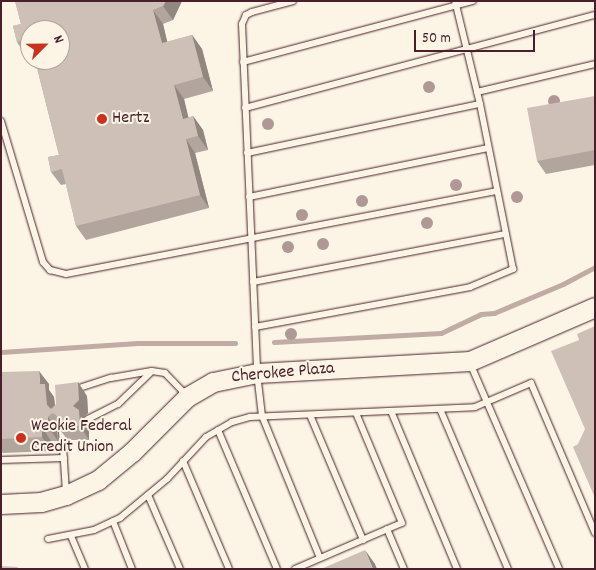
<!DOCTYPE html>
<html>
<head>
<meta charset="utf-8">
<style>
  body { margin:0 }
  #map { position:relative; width:596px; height:570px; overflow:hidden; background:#fcf5e5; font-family:Dekko,sans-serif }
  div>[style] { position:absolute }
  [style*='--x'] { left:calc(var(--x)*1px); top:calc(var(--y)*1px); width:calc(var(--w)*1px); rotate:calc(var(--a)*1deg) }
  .stream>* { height:5px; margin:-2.5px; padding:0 2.5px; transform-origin:2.5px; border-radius:2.5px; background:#c0aca5 }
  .roads { filter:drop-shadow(0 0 1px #4a1f2b) drop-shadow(0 0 1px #4a1f2b) }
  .lane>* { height:6px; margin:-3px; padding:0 3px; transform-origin:3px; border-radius:3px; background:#fcf5e5 }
  .secondary>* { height:19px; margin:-9.5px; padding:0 9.5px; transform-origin:9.5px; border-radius:9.5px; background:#fcf5e5 }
  .trees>* { width:12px; height:12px; margin:-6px; border-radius:50%; background:#af9895 }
  .wall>* { inset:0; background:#b2a59d }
  .shaded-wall>* { inset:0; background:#918680 }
  .building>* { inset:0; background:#cfc0b7 }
  .dots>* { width:14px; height:14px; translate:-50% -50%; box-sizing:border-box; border:2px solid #fcf5e5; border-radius:50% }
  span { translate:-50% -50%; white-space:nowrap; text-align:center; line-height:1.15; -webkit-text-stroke:4px #fcf5e5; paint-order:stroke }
  .poi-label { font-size:18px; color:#4a1f2b }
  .left { translate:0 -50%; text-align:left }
  .street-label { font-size:18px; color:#4a1f2b }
  .frame { position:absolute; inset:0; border:2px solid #4a1f2b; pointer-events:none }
  .north { position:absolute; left:20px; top:20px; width:50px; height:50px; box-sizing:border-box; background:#fcf5e5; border:1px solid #b59f9b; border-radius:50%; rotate:67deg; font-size:14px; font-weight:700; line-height:20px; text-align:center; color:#4a1f2b }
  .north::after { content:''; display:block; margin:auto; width:18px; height:22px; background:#c8321e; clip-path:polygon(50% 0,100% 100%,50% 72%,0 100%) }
  .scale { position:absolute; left:414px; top:30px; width:121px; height:22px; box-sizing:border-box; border:2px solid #4a1f2b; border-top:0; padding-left:6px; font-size:15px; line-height:18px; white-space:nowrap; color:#4a1f2b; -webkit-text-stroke:4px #fcf5e5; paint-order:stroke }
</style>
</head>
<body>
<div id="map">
  <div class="stream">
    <i style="--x:274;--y:342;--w:167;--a:-3.1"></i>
    <i style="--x:441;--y:333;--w:44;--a:-25.4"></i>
    <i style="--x:481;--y:314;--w:13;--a:-4"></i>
    <i style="--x:494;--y:313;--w:75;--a:-22.8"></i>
    <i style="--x:563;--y:284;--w:36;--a:-28"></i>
    <i style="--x:1;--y:352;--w:137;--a:-3.8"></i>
    <i style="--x:138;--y:343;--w:97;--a:0"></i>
  </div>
  <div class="roads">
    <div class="lane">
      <i style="--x:293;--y:1;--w:42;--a:165"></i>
      <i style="--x:252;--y:12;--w:7;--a:153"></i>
      <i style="--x:246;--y:15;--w:10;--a:114"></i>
      <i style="--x:242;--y:24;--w:349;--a:87.5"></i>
      <i style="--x:257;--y:373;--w:43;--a:83.4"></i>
      <i style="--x:262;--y:416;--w:153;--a:67.8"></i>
      <i style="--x:243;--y:62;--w:238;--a:-14.9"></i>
      <i style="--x:477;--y:92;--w:121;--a:-13.3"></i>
      <i style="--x:245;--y:108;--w:362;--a:-14.9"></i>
      <i style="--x:1;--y:121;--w:147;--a:73.4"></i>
      <i style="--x:43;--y:262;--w:11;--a:49"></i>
      <i style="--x:50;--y:270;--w:16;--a:14"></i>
      <i style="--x:66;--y:274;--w:438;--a:-10.9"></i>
      <i style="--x:247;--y:153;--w:238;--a:-11.9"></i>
      <i style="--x:249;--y:197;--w:244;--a:-11.6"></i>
      <i style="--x:253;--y:282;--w:257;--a:-10.8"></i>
      <i style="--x:255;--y:327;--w:219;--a:-10.5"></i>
      <i style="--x:470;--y:287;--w:47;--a:-22.7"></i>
      <i style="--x:513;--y:269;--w:168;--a:-101.3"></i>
      <i style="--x:480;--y:104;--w:106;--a:-103.6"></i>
      <i style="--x:470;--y:363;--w:224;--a:66.6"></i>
      <i style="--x:73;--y:390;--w:40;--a:-18"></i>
      <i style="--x:111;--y:378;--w:41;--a:-9.9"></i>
      <i style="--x:440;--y:409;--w:174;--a:67"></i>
      <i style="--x:391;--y:411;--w:171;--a:67.3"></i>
      <i style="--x:310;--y:415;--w:136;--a:67"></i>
      <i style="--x:88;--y:419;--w:34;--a:-27"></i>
      <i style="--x:118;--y:404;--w:47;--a:-44.1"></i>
      <i style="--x:152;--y:371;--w:13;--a:9"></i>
      <i style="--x:165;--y:373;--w:32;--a:46"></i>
      <i style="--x:218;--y:430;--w:151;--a:67"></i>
      <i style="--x:62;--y:432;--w:61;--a:86.2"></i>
      <i style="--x:1;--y:460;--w:63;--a:-1.8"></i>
      <i style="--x:183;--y:461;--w:117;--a:66.9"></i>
      <i style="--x:148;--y:495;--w:81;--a:66.6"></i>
      <i style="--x:113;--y:521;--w:52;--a:68.4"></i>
      <i style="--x:387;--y:529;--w:43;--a:67"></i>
      <i style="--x:71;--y:536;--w:36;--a:67"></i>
      <i style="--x:48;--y:539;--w:47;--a:-11.1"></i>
      <i style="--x:94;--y:530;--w:29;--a:-25"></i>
      <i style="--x:120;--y:518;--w:61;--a:-39.7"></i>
      <i style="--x:167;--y:479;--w:57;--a:-47.1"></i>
      <i style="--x:206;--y:437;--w:30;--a:-30"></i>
      <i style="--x:232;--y:422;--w:19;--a:-16"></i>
      <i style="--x:250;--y:417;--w:225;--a:-2.5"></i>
      <i style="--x:475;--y:407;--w:61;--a:-23.2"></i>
      <i style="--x:531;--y:383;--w:163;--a:66.9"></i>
      <i style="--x:295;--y:569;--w:116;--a:-23.3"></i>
      <i style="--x:402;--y:523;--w:119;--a:-112.7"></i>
    </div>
    <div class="secondary">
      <i style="--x:1;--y:504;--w:40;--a:-2.9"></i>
      <i style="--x:41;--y:502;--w:26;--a:-16"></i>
      <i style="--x:66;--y:495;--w:35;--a:-25"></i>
      <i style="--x:98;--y:480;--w:44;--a:-39.5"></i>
      <i style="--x:132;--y:452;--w:78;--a:-45"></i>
      <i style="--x:187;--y:397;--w:30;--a:-30"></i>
      <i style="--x:213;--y:382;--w:45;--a:-11.6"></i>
      <i style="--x:257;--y:373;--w:213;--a:-3.2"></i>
      <i style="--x:470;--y:361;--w:136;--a:-23.4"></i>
    </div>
  </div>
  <div class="trees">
    <i style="left:429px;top:87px"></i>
    <i style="left:554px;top:101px"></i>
    <i style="left:268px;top:124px"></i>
    <i style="left:456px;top:185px"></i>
    <i style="left:517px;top:197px"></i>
    <i style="left:362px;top:201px"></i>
    <i style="left:302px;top:215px"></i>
    <i style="left:427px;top:223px"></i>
    <i style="left:323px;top:244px"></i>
    <i style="left:288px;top:247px"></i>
    <i style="left:291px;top:334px"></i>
  </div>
  <div class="wall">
    <i style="clip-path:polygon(15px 1px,182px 1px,173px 20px,163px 24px,167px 42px,192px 35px,202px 49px,213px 91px,184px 99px,188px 118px,193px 116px,203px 130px,208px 150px,195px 153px,209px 208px,86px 240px,76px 226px,66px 184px,61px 185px,51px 172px,48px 157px,59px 155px,35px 60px,60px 60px,60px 30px,30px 30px,30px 55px,26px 56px,17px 42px,13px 26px,21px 24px)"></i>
    <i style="clip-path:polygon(595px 96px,595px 165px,546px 174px,537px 161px)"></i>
    <i style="clip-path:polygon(1px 372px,49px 384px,49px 390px,54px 397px,55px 406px,87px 396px,88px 413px,84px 418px,89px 424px,89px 440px,68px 440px,59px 429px,57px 430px,58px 441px,51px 441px,52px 451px,3px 453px,1px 451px)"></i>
  </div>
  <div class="shaded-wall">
    <i style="clip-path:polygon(166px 1px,182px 1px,173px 20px,163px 6px)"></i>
    <i style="clip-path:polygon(153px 10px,163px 24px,171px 57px,162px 43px)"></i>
    <i style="clip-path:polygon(192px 35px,202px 49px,213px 91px,203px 77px)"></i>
    <i style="clip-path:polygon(174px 85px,184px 99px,192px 132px,183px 119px)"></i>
    <i style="clip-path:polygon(193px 116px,203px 130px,208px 150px,198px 136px)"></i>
    <i style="clip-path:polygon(186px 139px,195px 153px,209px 208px,200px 195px)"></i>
    <i style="clip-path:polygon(39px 371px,49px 384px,49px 390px,54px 397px,56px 416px,47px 405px,40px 384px)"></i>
    <i style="clip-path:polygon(78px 382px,87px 396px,88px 413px,84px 418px,89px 424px,89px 440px,80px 426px,73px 406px)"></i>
    <i style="clip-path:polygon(48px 417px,57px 430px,58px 441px,48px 427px)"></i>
    <i style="clip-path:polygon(42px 427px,51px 441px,52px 451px,42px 437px)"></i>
    <i style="clip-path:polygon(365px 550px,375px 564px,377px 569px,373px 569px)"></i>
  </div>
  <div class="building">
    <i style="clip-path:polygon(15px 1px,166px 1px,163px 6px,153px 10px,162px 43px,192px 35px,203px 77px,174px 85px,183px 119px,193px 116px,198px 136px,186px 139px,200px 195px,76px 226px,62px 169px,51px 172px,48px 157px,59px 155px,35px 60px,60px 60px,60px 30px,30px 30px,30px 41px,30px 39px,17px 42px,13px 26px,21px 24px)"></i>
    <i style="clip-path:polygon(595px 96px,595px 150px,537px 161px,527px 108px)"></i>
    <i style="clip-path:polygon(595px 326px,595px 498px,573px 447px,578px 444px,585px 429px,551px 351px,579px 340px,577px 334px)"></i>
    <i style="clip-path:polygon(39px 371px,40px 384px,45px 384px,47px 405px,51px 409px,56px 404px,55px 385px,78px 382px,79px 400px,73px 406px,79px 410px,80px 426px,58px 427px,57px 416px,52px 413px,48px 417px,48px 427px,42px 427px,42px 437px,1px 439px,1px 372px)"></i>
    <i style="clip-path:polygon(365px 550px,373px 569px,321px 569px)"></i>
    <i style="clip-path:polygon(1px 566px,18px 567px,17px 569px,1px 569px)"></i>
  </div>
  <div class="dots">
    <i style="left:102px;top:119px;background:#c8321e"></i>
    <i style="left:21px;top:438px;background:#c8321e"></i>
  </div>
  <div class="poi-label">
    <span class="left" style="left:112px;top:119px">Hertz</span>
    <span class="left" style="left:31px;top:438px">Weokie Federal<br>Credit Union</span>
  </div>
  <div class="street-label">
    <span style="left:283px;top:374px;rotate:-5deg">Cherokee Plaza</span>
  </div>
  <div class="frame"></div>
  <div class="north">N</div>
  <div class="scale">50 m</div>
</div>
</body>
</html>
